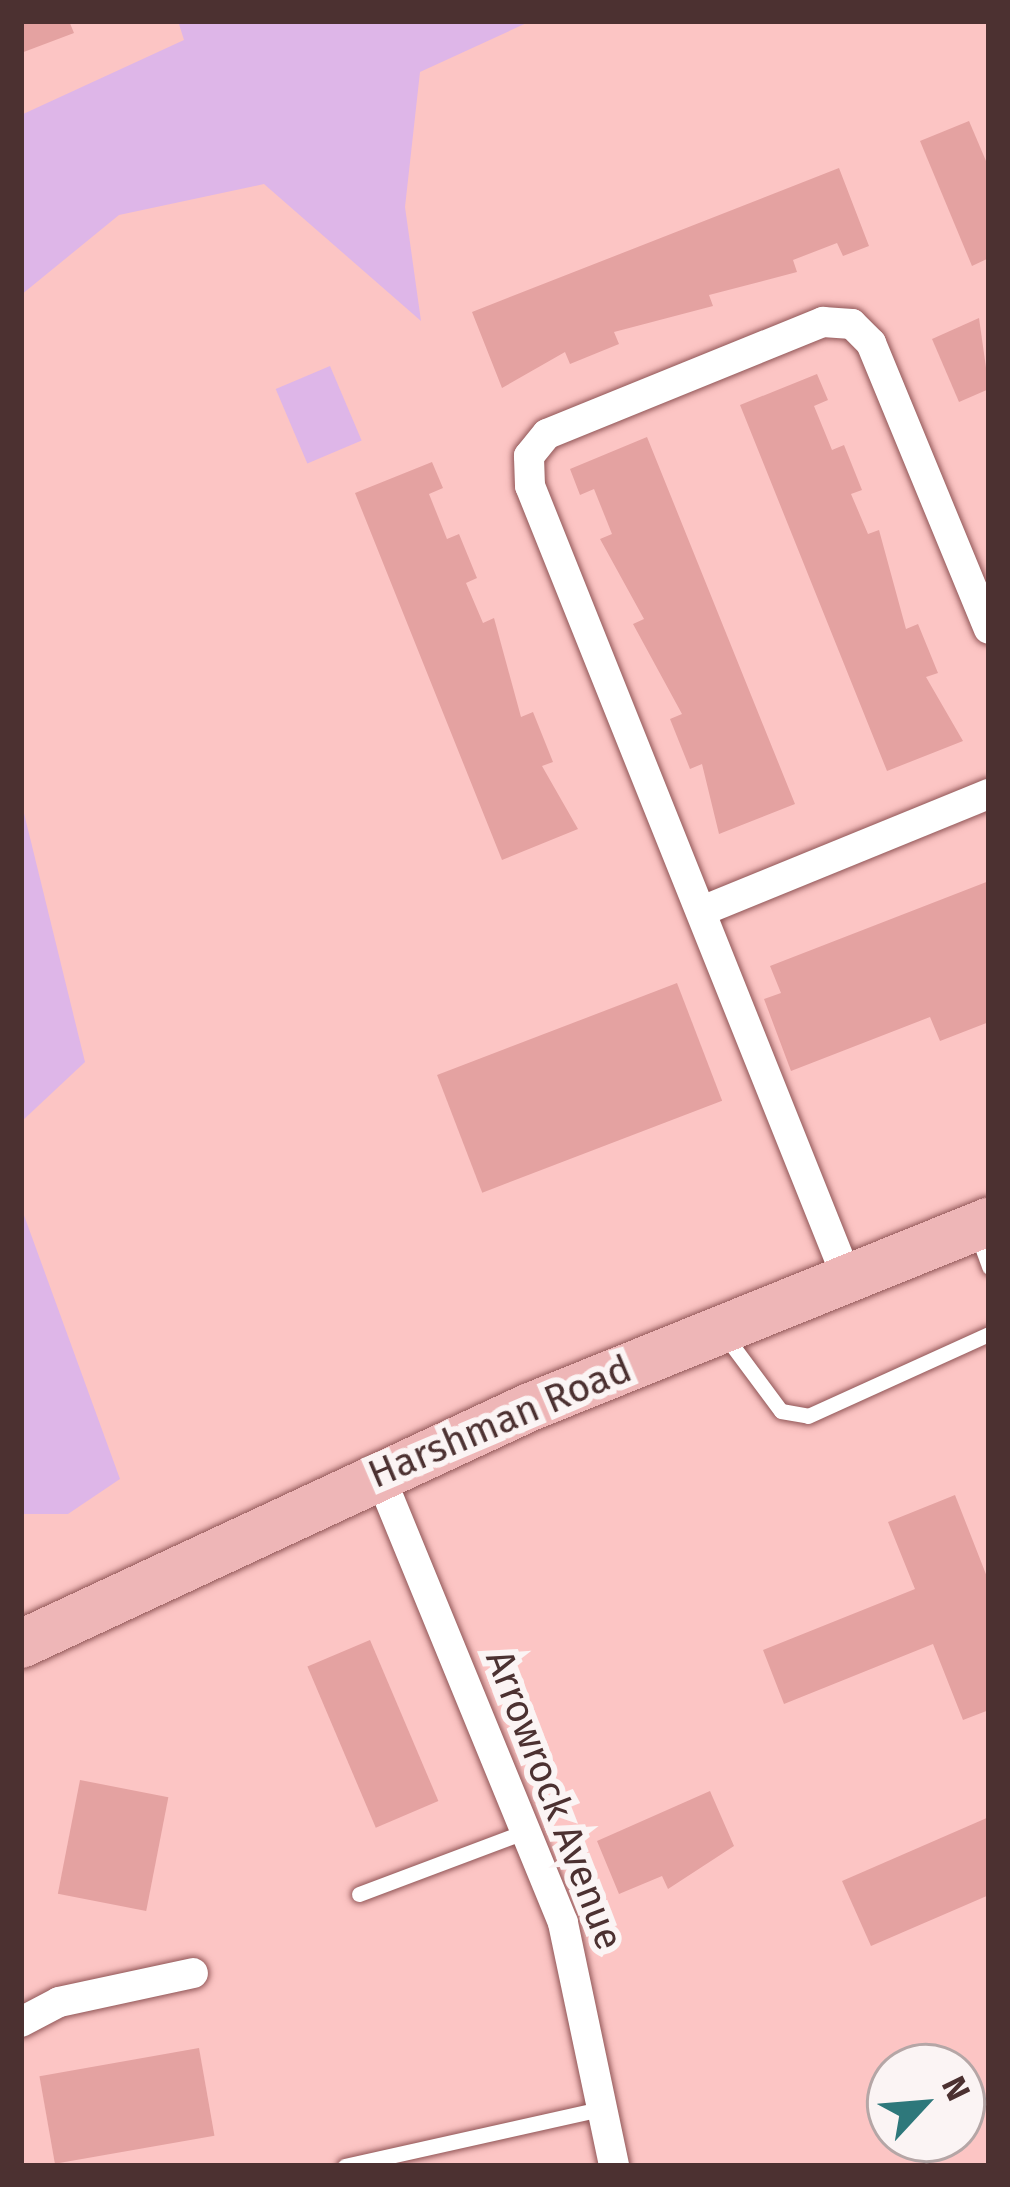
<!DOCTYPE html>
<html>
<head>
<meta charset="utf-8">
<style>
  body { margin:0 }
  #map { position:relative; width:1010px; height:2187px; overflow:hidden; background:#fcc5c4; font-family:"Fira Sans",sans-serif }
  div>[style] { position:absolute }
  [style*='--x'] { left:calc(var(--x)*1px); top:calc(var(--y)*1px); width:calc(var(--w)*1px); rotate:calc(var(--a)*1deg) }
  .green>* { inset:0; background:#deb6e8; transform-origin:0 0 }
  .building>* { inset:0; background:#e4a2a1; transform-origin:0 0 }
  .roads { filter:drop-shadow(0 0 3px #905556) drop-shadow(0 0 3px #905556) }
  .lane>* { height:15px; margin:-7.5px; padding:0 7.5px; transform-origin:7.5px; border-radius:7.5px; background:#fff }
  .street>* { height:30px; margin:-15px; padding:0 15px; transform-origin:15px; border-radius:15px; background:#fff }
  .primary>* { height:48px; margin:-24px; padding:0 24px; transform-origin:24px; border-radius:24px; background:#eeb6b7 }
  span { translate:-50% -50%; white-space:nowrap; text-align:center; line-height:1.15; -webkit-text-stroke:12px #fbf4f4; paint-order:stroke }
  .street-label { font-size:39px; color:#4c3131 }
  .frame { position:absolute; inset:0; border:24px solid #4c3131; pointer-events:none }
  .north { position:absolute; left:866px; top:2043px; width:120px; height:120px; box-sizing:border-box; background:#fbf4f4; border:3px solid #b5a6a6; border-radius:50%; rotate:64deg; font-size:33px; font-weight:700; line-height:48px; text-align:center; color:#4c3131 }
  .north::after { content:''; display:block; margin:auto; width:42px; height:54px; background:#2e787b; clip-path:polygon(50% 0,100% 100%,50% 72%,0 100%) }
</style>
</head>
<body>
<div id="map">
  <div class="green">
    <i style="clip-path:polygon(178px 21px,531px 21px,420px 72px,405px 207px,421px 321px,264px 184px,119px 215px,21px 295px,21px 115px,184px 40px)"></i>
    <i style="left:330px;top:366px;width:81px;height:59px;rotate:67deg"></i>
    <i style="clip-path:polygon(21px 801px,85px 1062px,21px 1122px)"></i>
    <i style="clip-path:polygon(21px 1207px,120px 1479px,68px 1514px,21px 1514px)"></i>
  </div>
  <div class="building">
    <i style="clip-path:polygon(21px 21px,69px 21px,74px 33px,21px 53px)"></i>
    <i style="clip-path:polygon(969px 121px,989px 168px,989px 258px,972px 266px,920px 141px)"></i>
    <i style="clip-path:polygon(839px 168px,869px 246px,843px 256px,837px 243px,793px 260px,797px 272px,709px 295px,713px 306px,614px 332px,619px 344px,570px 364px,565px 352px,502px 388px,472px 312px)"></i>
    <i style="clip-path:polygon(979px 318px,989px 389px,959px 402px,932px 339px)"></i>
    <i style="clip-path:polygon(817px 374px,828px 400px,814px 406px,832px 450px,844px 445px,862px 490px,851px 494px,868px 534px,879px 530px,906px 629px,918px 624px,938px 673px,926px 677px,963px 741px,887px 771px,740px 405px)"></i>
    <i style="clip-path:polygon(647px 437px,795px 804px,719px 834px,702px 764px,690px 769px,670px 719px,682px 714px,633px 624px,644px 619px,600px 539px,612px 534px,594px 489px,580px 495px,570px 469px)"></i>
    <i style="clip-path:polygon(432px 462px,443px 488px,429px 494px,447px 539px,459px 534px,477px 578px,466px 583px,483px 623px,494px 618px,521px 717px,533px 712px,553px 762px,542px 766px,578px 829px,502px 860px,355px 493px)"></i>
    <i style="clip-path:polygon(989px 881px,989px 1022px,940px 1041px,930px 1017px,791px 1071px,764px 999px,781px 993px,770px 966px)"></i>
    <i style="left:677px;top:983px;width:126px;height:257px;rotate:69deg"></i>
    <i style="clip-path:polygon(955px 1495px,989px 1582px,989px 1710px,963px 1720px,933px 1644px,784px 1704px,763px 1650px,915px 1589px,888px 1522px)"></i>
    <i style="left:370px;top:1640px;width:175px;height:68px;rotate:67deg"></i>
    <i style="left:80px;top:1780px;width:90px;height:116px;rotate:11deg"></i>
    <i style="clip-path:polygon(710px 1791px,734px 1846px,668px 1889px,662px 1876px,619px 1894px,597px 1841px)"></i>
    <i style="clip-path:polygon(989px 1817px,989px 1895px,871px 1946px,842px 1881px)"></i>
    <i style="left:199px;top:2048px;width:89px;height:162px;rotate:80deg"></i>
  </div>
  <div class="roads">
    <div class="lane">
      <i style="--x:978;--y:1236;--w:33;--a:70"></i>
      <i style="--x:726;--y:1337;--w:92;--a:53.4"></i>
      <i style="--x:781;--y:1411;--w:27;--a:10"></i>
      <i style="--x:808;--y:1416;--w:199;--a:-24.4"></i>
      <i style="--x:359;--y:1894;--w:179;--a:-20.6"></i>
      <i style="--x:345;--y:2166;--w:265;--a:-12.6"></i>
    </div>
    <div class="street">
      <i style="--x:702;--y:911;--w:310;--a:-22.2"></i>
      <i style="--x:847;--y:1278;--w:853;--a:-111.81"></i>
      <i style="--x:530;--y:486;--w:30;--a:-92"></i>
      <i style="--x:529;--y:456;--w:28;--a:-51"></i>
      <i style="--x:547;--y:434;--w:298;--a:-22.1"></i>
      <i style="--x:823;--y:322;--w:29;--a:4"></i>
      <i style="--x:852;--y:324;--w:27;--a:45"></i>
      <i style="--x:871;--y:343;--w:309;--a:67.6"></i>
      <i style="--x:379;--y:1474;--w:485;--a:67.7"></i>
      <i style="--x:563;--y:1923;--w:248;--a:78.1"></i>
      <i style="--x:21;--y:2022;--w:43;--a:-27.8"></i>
      <i style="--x:59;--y:2002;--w:137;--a:-12.2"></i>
    </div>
    <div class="primary">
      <i style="--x:21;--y:1644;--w:561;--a:-24.97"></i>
      <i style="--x:530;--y:1407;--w:495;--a:-22"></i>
    </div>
  </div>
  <div class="street-label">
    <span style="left:500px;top:1422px;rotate:-23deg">Harshman Road</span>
    <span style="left:554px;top:1800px;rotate:69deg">Arrowrock Avenue</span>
  </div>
  <div class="frame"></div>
  <div class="north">N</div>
</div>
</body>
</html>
